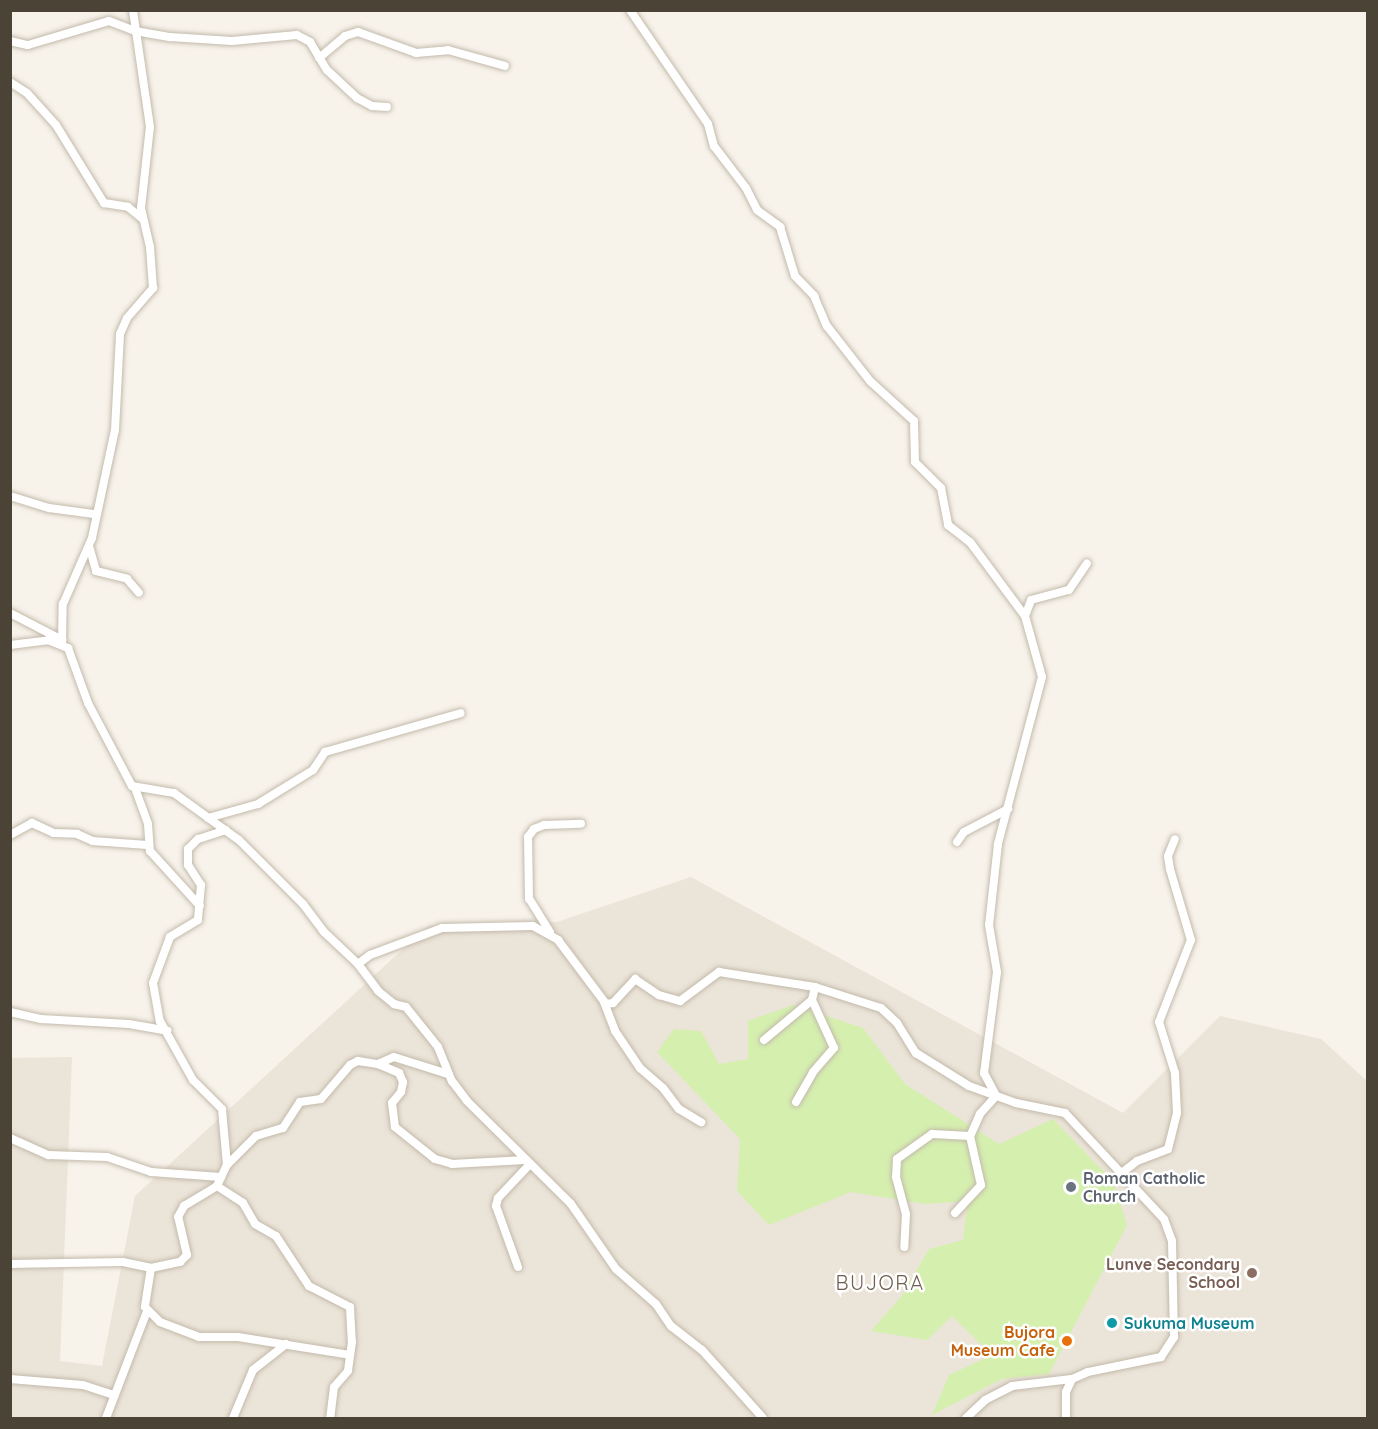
<!DOCTYPE html>
<html>
<head>
<meta charset="utf-8">
<style>
  body { margin:0 }
  #map { position:relative; width:1378px; height:1429px; overflow:hidden; background:#f7f2ea; font-family:Quicksand,sans-serif }
  div>[style] { position:absolute }
  [style*='--x'] { left:calc(var(--x)*1px); top:calc(var(--y)*1px); width:calc(var(--w)*1px); rotate:calc(var(--a)*1deg) }
  .residential>* { inset:0; background:#ebe4d8 }
  .green>* { inset:0; background:#d5efaf }
  .roads { filter:drop-shadow(0 0 2px #c3baab) drop-shadow(0 0 2px #c3baab) }
  .street>* { height:8px; margin:-4px; padding:0 4px; transform-origin:4px; border-radius:4px; background:#fff }
  .dots>* { width:16px; height:16px; translate:-50% -50%; box-sizing:border-box; border:3px solid #fff; border-radius:50% }
  span { translate:-50% -50%; white-space:nowrap; text-align:center; line-height:1.15; -webkit-text-stroke:5px #fff; paint-order:stroke }
  .worship-label { font-size:16px; color:#5b616d; font-weight:700 }
  .left { translate:0 -50%; text-align:left }
  .education-label { font-size:16px; color:#785e54; font-weight:700 }
  .right { translate:-100% -50%; text-align:right }
  .culture-label { font-size:16px; color:#0d838f; font-weight:700 }
  .food-label { font-size:16px; color:#c56008; font-weight:700 }
  .quarter-label { font-size:20px; color:#70604d; letter-spacing:1.5px }
  .frame { position:absolute; inset:0; border:12px solid #4c4337; pointer-events:none }
</style>
</head>
<body>
<div id="map">
  <div class="residential">
    <i style="clip-path:polygon(691px 877px,1123px 1113px,1220px 1016px,1321px 1039px,1367px 1081px,1367px 1418px,11px 1418px,10px 1058px,72px 1057px,60px 1361px,102px 1366px,135px 1196px,428px 926px,557px 922px)"></i>
  </div>
  <div class="green">
    <i style="clip-path:polygon(793px 1005px,863px 1028px,905px 1084px,999px 1144px,1053px 1119px,1113px 1181px,1127px 1225px,1049px 1374px,1002px 1379px,932px 1415px,949px 1375px,992px 1355px,952px 1316px,927px 1340px,871px 1331px,901px 1297px,929px 1249px,963px 1240px,968px 1201px,925px 1204px,851px 1192px,769px 1225px,737px 1191px,740px 1139px,657px 1052px,674px 1029px,701px 1031px,719px 1064px,748px 1059px,748px 1021px)"></i>
  </div>
  <div class="roads">
    <div class="street">
      <i style="--x:630;--y:10;--w:138;--a:55.6"></i>
      <i style="--x:708;--y:124;--w:23;--a:75"></i>
      <i style="--x:714;--y:146;--w:53;--a:52.7"></i>
      <i style="--x:746;--y:188;--w:25;--a:63"></i>
      <i style="--x:757;--y:210;--w:29;--a:36"></i>
      <i style="--x:780;--y:227;--w:51;--a:73"></i>
      <i style="--x:795;--y:276;--w:28;--a:46"></i>
      <i style="--x:814;--y:296;--w:33;--a:67"></i>
      <i style="--x:827;--y:326;--w:70;--a:52"></i>
      <i style="--x:870;--y:381;--w:59;--a:42.3"></i>
      <i style="--x:914;--y:421;--w:41;--a:88.6"></i>
      <i style="--x:915;--y:462;--w:37;--a:45"></i>
      <i style="--x:941;--y:488;--w:38;--a:79"></i>
      <i style="--x:948;--y:525;--w:28;--a:38"></i>
      <i style="--x:970;--y:542;--w:92;--a:53.4"></i>
      <i style="--x:1025;--y:616;--w:63;--a:74.4"></i>
      <i style="--x:1042;--y:677;--w:173;--a:104.8"></i>
      <i style="--x:998;--y:844;--w:81;--a:96.3"></i>
      <i style="--x:989;--y:925;--w:48;--a:80.3"></i>
      <i style="--x:997;--y:972;--w:102;--a:97.3"></i>
      <i style="--x:984;--y:1073;--w:26;--a:62"></i>
      <i style="--x:996;--y:1096;--w:24;--a:132"></i>
      <i style="--x:980;--y:1114;--w:24;--a:114"></i>
      <i style="--x:970;--y:1136;--w:38;--a:-177"></i>
      <i style="--x:932;--y:1134;--w:43;--a:144.5"></i>
      <i style="--x:897;--y:1159;--w:18;--a:93"></i>
      <i style="--x:896;--y:1177;--w:38;--a:75"></i>
      <i style="--x:906;--y:1214;--w:33;--a:93"></i>
      <i style="--x:10;--y:41;--w:18;--a:13"></i>
      <i style="--x:28;--y:45;--w:84;--a:-16.5"></i>
      <i style="--x:109;--y:21;--w:28;--a:21"></i>
      <i style="--x:135;--y:31;--w:36;--a:10"></i>
      <i style="--x:170;--y:37;--w:62;--a:3.7"></i>
      <i style="--x:232;--y:41;--w:65;--a:-5.3"></i>
      <i style="--x:297;--y:35;--w:15;--a:28"></i>
      <i style="--x:310;--y:42;--w:33;--a:59"></i>
      <i style="--x:327;--y:70;--w:41;--a:43"></i>
      <i style="--x:357;--y:98;--w:17;--a:28"></i>
      <i style="--x:372;--y:106;--w:15;--a:4"></i>
      <i style="--x:319;--y:58;--w:34;--a:-40"></i>
      <i style="--x:345;--y:36;--w:14;--a:-17"></i>
      <i style="--x:358;--y:32;--w:62;--a:19.9"></i>
      <i style="--x:416;--y:53;--w:32;--a:-5"></i>
      <i style="--x:448;--y:50;--w:59;--a:15.7"></i>
      <i style="--x:10;--y:82;--w:20;--a:33"></i>
      <i style="--x:27;--y:93;--w:43;--a:47.8"></i>
      <i style="--x:56;--y:125;--w:92;--a:58.4"></i>
      <i style="--x:104;--y:203;--w:24;--a:9"></i>
      <i style="--x:128;--y:207;--w:19;--a:39"></i>
      <i style="--x:10;--y:496;--w:41;--a:17.1"></i>
      <i style="--x:49;--y:508;--w:45;--a:7.6"></i>
      <i style="--x:89;--y:546;--w:26;--a:74"></i>
      <i style="--x:96;--y:571;--w:32;--a:14"></i>
      <i style="--x:127;--y:579;--w:18;--a:49"></i>
      <i style="--x:10;--y:613;--w:59;--a:27.4"></i>
      <i style="--x:1025;--y:616;--w:17;--a:-69"></i>
      <i style="--x:1031;--y:600;--w:39;--a:-15"></i>
      <i style="--x:1069;--y:590;--w:32;--a:-56"></i>
      <i style="--x:62;--y:643;--w:39;--a:-89"></i>
      <i style="--x:63;--y:604;--w:72;--a:-66.3"></i>
      <i style="--x:92;--y:538;--w:110;--a:-78"></i>
      <i style="--x:115;--y:430;--w:96;--a:-87"></i>
      <i style="--x:120;--y:334;--w:17;--a:-66"></i>
      <i style="--x:127;--y:318;--w:40;--a:-49"></i>
      <i style="--x:153;--y:288;--w:41;--a:-94.2"></i>
      <i style="--x:150;--y:247;--w:40;--a:-103"></i>
      <i style="--x:141;--y:208;--w:81;--a:-83.7"></i>
      <i style="--x:150;--y:127;--w:118;--a:-98.3"></i>
      <i style="--x:10;--y:645;--w:38;--a:-7"></i>
      <i style="--x:48;--y:640;--w:22;--a:22"></i>
      <i style="--x:68;--y:648;--w:59;--a:70"></i>
      <i style="--x:88;--y:703;--w:94;--a:62.1"></i>
      <i style="--x:132;--y:786;--w:43;--a:9.5"></i>
      <i style="--x:174;--y:793;--w:80;--a:35.9"></i>
      <i style="--x:239;--y:840;--w:91;--a:45"></i>
      <i style="--x:303;--y:904;--w:34;--a:53"></i>
      <i style="--x:323;--y:931;--w:48;--a:43.3"></i>
      <i style="--x:358;--y:964;--w:34;--a:53"></i>
      <i style="--x:378;--y:991;--w:21;--a:39"></i>
      <i style="--x:394;--y:1004;--w:12;--a:14"></i>
      <i style="--x:406;--y:1007;--w:51;--a:51.3"></i>
      <i style="--x:438;--y:1047;--w:37;--a:68"></i>
      <i style="--x:452;--y:1081;--w:25;--a:53"></i>
      <i style="--x:467;--y:1101;--w:146;--a:44.7"></i>
      <i style="--x:571;--y:1204;--w:79;--a:55.3"></i>
      <i style="--x:616;--y:1269;--w:53;--a:41.2"></i>
      <i style="--x:656;--y:1304;--w:27;--a:56"></i>
      <i style="--x:671;--y:1326;--w:39;--a:38"></i>
      <i style="--x:702;--y:1350;--w:91;--a:48.1"></i>
      <i style="--x:135;--y:788;--w:38;--a:70"></i>
      <i style="--x:148;--y:824;--w:27;--a:86"></i>
      <i style="--x:150;--y:851;--w:74;--a:47.7"></i>
      <i style="--x:208;--y:818;--w:52;--a:-15.6"></i>
      <i style="--x:258;--y:804;--w:65;--a:-31.7"></i>
      <i style="--x:313;--y:770;--w:22;--a:-56"></i>
      <i style="--x:325;--y:752;--w:141;--a:-16"></i>
      <i style="--x:226;--y:830;--w:29;--a:162"></i>
      <i style="--x:198;--y:839;--w:14;--a:135"></i>
      <i style="--x:188;--y:849;--w:16;--a:90"></i>
      <i style="--x:188;--y:865;--w:24;--a:57"></i>
      <i style="--x:201;--y:885;--w:35;--a:95"></i>
      <i style="--x:198;--y:920;--w:33;--a:149"></i>
      <i style="--x:170;--y:937;--w:49;--a:110.3"></i>
      <i style="--x:153;--y:983;--w:39;--a:80"></i>
      <i style="--x:160;--y:1021;--w:68;--a:60.8"></i>
      <i style="--x:193;--y:1080;--w:41;--a:45"></i>
      <i style="--x:222;--y:1109;--w:56;--a:84.9"></i>
      <i style="--x:10;--y:835;--w:25;--a:-29"></i>
      <i style="--x:32;--y:823;--w:23;--a:25"></i>
      <i style="--x:53;--y:833;--w:24;--a:2"></i>
      <i style="--x:77;--y:834;--w:17;--a:24"></i>
      <i style="--x:93;--y:841;--w:54;--a:4.2"></i>
      <i style="--x:957;--y:842;--w:12;--a:-55"></i>
      <i style="--x:964;--y:832;--w:50;--a:-27.6"></i>
      <i style="--x:550;--y:932;--w:39;--a:-122"></i>
      <i style="--x:529;--y:899;--w:62;--a:-90.9"></i>
      <i style="--x:528;--y:837;--w:10;--a:-53"></i>
      <i style="--x:534;--y:829;--w:11;--a:-22"></i>
      <i style="--x:544;--y:825;--w:37;--a:-2"></i>
      <i style="--x:358;--y:964;--w:15;--a:-37"></i>
      <i style="--x:370;--y:955;--w:77;--a:-20.6"></i>
      <i style="--x:442;--y:928;--w:91;--a:-1.3"></i>
      <i style="--x:533;--y:926;--w:29;--a:29"></i>
      <i style="--x:558;--y:940;--w:80;--a:53.1"></i>
      <i style="--x:606;--y:1004;--w:7;--a:-8"></i>
      <i style="--x:613;--y:1003;--w:33;--a:-47"></i>
      <i style="--x:635;--y:979;--w:29;--a:34"></i>
      <i style="--x:659;--y:995;--w:22;--a:16"></i>
      <i style="--x:680;--y:1001;--w:49;--a:-36.6"></i>
      <i style="--x:719;--y:972;--w:97;--a:8.9"></i>
      <i style="--x:815;--y:987;--w:69;--a:17.7"></i>
      <i style="--x:881;--y:1008;--w:22;--a:43"></i>
      <i style="--x:897;--y:1023;--w:36;--a:58"></i>
      <i style="--x:916;--y:1053;--w:62;--a:31.9"></i>
      <i style="--x:969;--y:1086;--w:50;--a:19.9"></i>
      <i style="--x:1016;--y:1103;--w:50;--a:11.5"></i>
      <i style="--x:1065;--y:1113;--w:145;--a:47"></i>
      <i style="--x:1164;--y:1219;--w:23;--a:70"></i>
      <i style="--x:1172;--y:1241;--w:96;--a:88.8"></i>
      <i style="--x:1174;--y:1337;--w:24;--a:123"></i>
      <i style="--x:1161;--y:1357;--w:75;--a:168.4"></i>
      <i style="--x:1088;--y:1372;--w:17;--a:156"></i>
      <i style="--x:1072;--y:1379;--w:14;--a:115"></i>
      <i style="--x:1066;--y:1392;--w:26;--a:90"></i>
      <i style="--x:604;--y:1002;--w:31;--a:69"></i>
      <i style="--x:615;--y:1031;--w:45;--a:56"></i>
      <i style="--x:640;--y:1068;--w:30;--a:41"></i>
      <i style="--x:663;--y:1088;--w:26;--a:53"></i>
      <i style="--x:679;--y:1109;--w:26;--a:31"></i>
      <i style="--x:10;--y:1012;--w:32;--a:13"></i>
      <i style="--x:41;--y:1019;--w:88;--a:3.3"></i>
      <i style="--x:129;--y:1024;--w:39;--a:10"></i>
      <i style="--x:764;--y:1040;--w:62;--a:-39.8"></i>
      <i style="--x:378;--y:1064;--w:23;--a:23"></i>
      <i style="--x:399;--y:1073;--w:10;--a:66"></i>
      <i style="--x:403;--y:1082;--w:10;--a:101"></i>
      <i style="--x:401;--y:1092;--w:14;--a:129"></i>
      <i style="--x:392;--y:1103;--w:24;--a:83"></i>
      <i style="--x:395;--y:1127;--w:51;--a:38.7"></i>
      <i style="--x:435;--y:1159;--w:18;--a:16"></i>
      <i style="--x:452;--y:1164;--w:73;--a:-3.1"></i>
      <i style="--x:796;--y:1102;--w:34;--a:-60"></i>
      <i style="--x:813;--y:1072;--w:32;--a:-49"></i>
      <i style="--x:834;--y:1048;--w:53;--a:-114.6"></i>
      <i style="--x:812;--y:1000;--w:13;--a:-77"></i>
      <i style="--x:10;--y:1138;--w:42;--a:24.1"></i>
      <i style="--x:48;--y:1155;--w:59;--a:1.9"></i>
      <i style="--x:107;--y:1157;--w:46;--a:18.8"></i>
      <i style="--x:151;--y:1172;--w:70;--a:4.1"></i>
      <i style="--x:1123;--y:1172;--w:18;--a:-38"></i>
      <i style="--x:1137;--y:1161;--w:33;--a:-21"></i>
      <i style="--x:1168;--y:1149;--w:37;--a:-76"></i>
      <i style="--x:1177;--y:1113;--w:40;--a:-92.9"></i>
      <i style="--x:1175;--y:1073;--w:53;--a:-107.4"></i>
      <i style="--x:1159;--y:1022;--w:88;--a:-68.7"></i>
      <i style="--x:1191;--y:940;--w:74;--a:-106.5"></i>
      <i style="--x:1170;--y:869;--w:13;--a:-99"></i>
      <i style="--x:1168;--y:856;--w:18;--a:-68"></i>
      <i style="--x:217;--y:1186;--w:31;--a:33"></i>
      <i style="--x:243;--y:1203;--w:24;--a:60"></i>
      <i style="--x:255;--y:1224;--w:24;--a:30"></i>
      <i style="--x:276;--y:1236;--w:60;--a:56.6"></i>
      <i style="--x:309;--y:1286;--w:46;--a:27.1"></i>
      <i style="--x:350;--y:1307;--w:35;--a:87"></i>
      <i style="--x:352;--y:1342;--w:29;--a:98"></i>
      <i style="--x:348;--y:1371;--w:21;--a:131"></i>
      <i style="--x:334;--y:1387;--w:31;--a:97"></i>
      <i style="--x:955;--y:1213;--w:38;--a:-47"></i>
      <i style="--x:981;--y:1185;--w:50;--a:-102.7"></i>
      <i style="--x:10;--y:1264;--w:113;--a:-1"></i>
      <i style="--x:123;--y:1262;--w:29;--a:12"></i>
      <i style="--x:151;--y:1268;--w:30;--a:-12"></i>
      <i style="--x:180;--y:1262;--w:10;--a:-45"></i>
      <i style="--x:187;--y:1255;--w:39;--a:-103"></i>
      <i style="--x:178;--y:1217;--w:13;--a:-61"></i>
      <i style="--x:184;--y:1206;--w:39;--a:-31"></i>
      <i style="--x:217;--y:1186;--w:23;--a:-65"></i>
      <i style="--x:227;--y:1165;--w:41;--a:-45"></i>
      <i style="--x:256;--y:1136;--w:28;--a:-17"></i>
      <i style="--x:283;--y:1128;--w:31;--a:-57"></i>
      <i style="--x:300;--y:1102;--w:21;--a:-8"></i>
      <i style="--x:321;--y:1099;--w:45;--a:-49.5"></i>
      <i style="--x:350;--y:1065;--w:9;--a:-27"></i>
      <i style="--x:358;--y:1061;--w:20;--a:9"></i>
      <i style="--x:378;--y:1064;--w:17;--a:-24"></i>
      <i style="--x:394;--y:1057;--w:57;--a:17.5"></i>
      <i style="--x:518;--y:1267;--w:65;--a:-109.8"></i>
      <i style="--x:496;--y:1206;--w:8;--a:-76"></i>
      <i style="--x:498;--y:1198;--w:47;--a:-46.7"></i>
      <i style="--x:151;--y:1268;--w:39;--a:99"></i>
      <i style="--x:145;--y:1307;--w:21;--a:45"></i>
      <i style="--x:160;--y:1322;--w:42;--a:21"></i>
      <i style="--x:199;--y:1337;--w:39;--a:0"></i>
      <i style="--x:238;--y:1337;--w:113;--a:9.1"></i>
      <i style="--x:10;--y:1379;--w:73;--a:4.7"></i>
      <i style="--x:83;--y:1385;--w:33;--a:18"></i>
      <i style="--x:106;--y:1418;--w:115;--a:-69"></i>
      <i style="--x:233;--y:1418;--w:52;--a:-67.4"></i>
      <i style="--x:253;--y:1370;--w:42;--a:-38.2"></i>
      <i style="--x:966;--y:1418;--w:26;--a:-43"></i>
      <i style="--x:985;--y:1400;--w:30;--a:-27"></i>
      <i style="--x:1012;--y:1386;--w:60;--a:-6.7"></i>
    </div>
  </div>
  <div class="dots">
    <i style="left:1071px;top:1187px;background:#6b7280"></i>
    <i style="left:1252px;top:1273px;background:#8d6e63"></i>
    <i style="left:1112px;top:1323px;background:#0f9aa8"></i>
    <i style="left:1067px;top:1341px;background:#e8710a"></i>
  </div>
  <div class="worship-label">
    <span class="left" style="left:1083px;top:1187px">Roman Catholic<br>Church</span>
  </div>
  <div class="education-label">
    <span class="right" style="left:1240px;top:1273px">Lunve Secondary<br>School</span>
  </div>
  <div class="culture-label">
    <span class="left" style="left:1124px;top:1323px">Sukuma Museum</span>
  </div>
  <div class="food-label">
    <span class="right" style="left:1055px;top:1341px">Bujora<br>Museum Cafe</span>
  </div>
  <div class="quarter-label">
    <span style="left:880px;top:1282px">BUJORA</span>
  </div>
  <div class="frame"></div>
</div>
</body>
</html>
